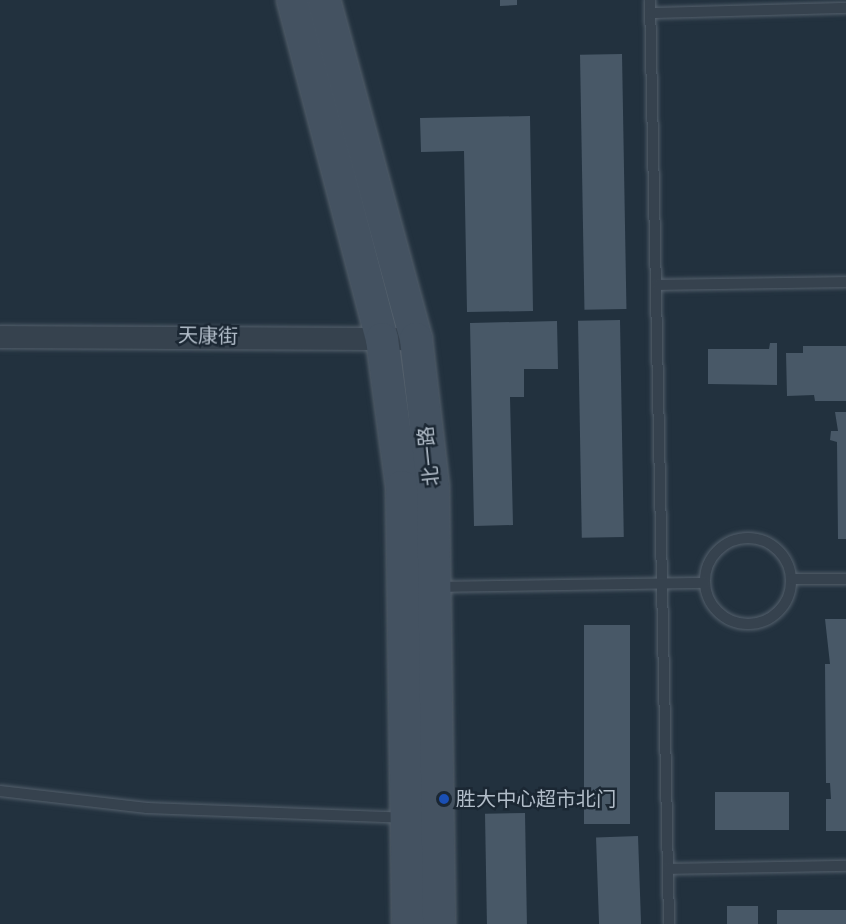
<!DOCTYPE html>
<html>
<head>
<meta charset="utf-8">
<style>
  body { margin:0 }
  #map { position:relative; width:846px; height:924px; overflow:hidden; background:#22313e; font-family:"Space Grotesk","Noto Sans SC",sans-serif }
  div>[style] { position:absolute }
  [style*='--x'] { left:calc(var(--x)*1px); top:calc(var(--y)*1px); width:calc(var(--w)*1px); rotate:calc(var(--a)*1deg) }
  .building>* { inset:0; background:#485867; transform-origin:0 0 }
  .roads { filter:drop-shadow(0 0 2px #54606c) drop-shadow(0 0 2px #54606c) }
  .service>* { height:10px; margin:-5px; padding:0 5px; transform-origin:5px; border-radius:5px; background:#36424e }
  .service>.ring { margin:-5px; padding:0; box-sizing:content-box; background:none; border:10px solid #36424e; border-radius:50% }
  .minor>* { height:22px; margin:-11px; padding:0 11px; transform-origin:11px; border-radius:11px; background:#36424e }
  .secondary>* { height:32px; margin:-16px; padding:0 16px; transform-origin:16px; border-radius:16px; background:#445261 }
  .dots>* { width:16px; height:16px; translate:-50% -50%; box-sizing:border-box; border:3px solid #1b2733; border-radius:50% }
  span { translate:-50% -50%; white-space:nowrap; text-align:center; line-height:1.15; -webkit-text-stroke:5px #1b2733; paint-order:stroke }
  .street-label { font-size:20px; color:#b2bdc9 }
  .poi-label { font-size:20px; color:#b2bdc9 }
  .left { translate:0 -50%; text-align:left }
</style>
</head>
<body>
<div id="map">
  <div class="building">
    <i style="clip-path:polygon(500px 0,517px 0,517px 5px,500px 6px)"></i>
    <i style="left:622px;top:54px;width:255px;height:42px;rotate:89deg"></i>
    <i style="clip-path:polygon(530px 116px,533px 311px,467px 312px,464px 151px,421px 152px,420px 118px)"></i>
    <i style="left:620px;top:320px;width:217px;height:42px;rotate:89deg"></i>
    <i style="clip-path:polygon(557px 321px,558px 369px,524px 369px,524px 397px,510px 397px,513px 525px,474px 526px,470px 323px)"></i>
    <i style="clip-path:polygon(770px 343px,777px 343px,777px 385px,708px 384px,708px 349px,769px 349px)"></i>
    <i style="clip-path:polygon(803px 346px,846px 346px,846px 401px,815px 401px,814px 395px,787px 396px,786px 353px,803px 353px)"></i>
    <i style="clip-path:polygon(835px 412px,846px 412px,846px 539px,838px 539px,837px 442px,830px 440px,831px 431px,838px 431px)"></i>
    <i style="clip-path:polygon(825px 619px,846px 619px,846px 831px,826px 831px,826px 799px,831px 799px,830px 783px,826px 783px,825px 664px,830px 664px)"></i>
    <i style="left:584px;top:625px;width:46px;height:199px"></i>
    <i style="left:715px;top:792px;width:74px;height:38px"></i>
    <i style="left:525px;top:813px;width:111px;height:40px;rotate:89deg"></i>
    <i style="left:638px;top:836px;width:88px;height:42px;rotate:88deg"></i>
    <i style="left:758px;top:906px;width:18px;height:31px;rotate:90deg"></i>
    <i style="left:846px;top:910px;width:14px;height:69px;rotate:90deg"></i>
  </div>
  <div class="roads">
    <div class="service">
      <i style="--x:650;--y:0;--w:924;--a:88.82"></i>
      <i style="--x:650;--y:13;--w:196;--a:-1.5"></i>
      <i style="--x:658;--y:285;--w:188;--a:-0.9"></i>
      <i class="ring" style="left:705px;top:538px;width:76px;height:76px"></i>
      <i style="--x:792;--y:579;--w:54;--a:0"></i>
      <i style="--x:438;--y:587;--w:267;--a:-0.9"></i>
      <i style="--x:0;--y:791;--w:148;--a:6.6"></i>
      <i style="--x:147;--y:808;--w:257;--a:2.2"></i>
      <i style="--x:668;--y:869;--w:178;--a:-1"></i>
    </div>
    <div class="minor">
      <i style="--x:0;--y:337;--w:416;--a:0.3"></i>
    </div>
    <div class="secondary">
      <i style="--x:293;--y:0;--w:350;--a:75.3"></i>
      <i style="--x:382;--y:339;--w:149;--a:82.3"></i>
      <i style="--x:402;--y:487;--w:437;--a:89.2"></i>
      <i style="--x:324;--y:0;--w:351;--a:74.8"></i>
      <i style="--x:416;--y:339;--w:149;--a:83.4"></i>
      <i style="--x:433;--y:487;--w:437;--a:89.2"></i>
    </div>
  </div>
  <div class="dots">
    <i style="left:444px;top:799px;background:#1a4fb4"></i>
  </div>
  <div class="street-label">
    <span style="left:208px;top:336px;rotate:1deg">天康街</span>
    <span style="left:429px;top:456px;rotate:-96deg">北一路</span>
  </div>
  <div class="poi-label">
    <span class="left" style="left:456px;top:799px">胜大中心超市北门</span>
  </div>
</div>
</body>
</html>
